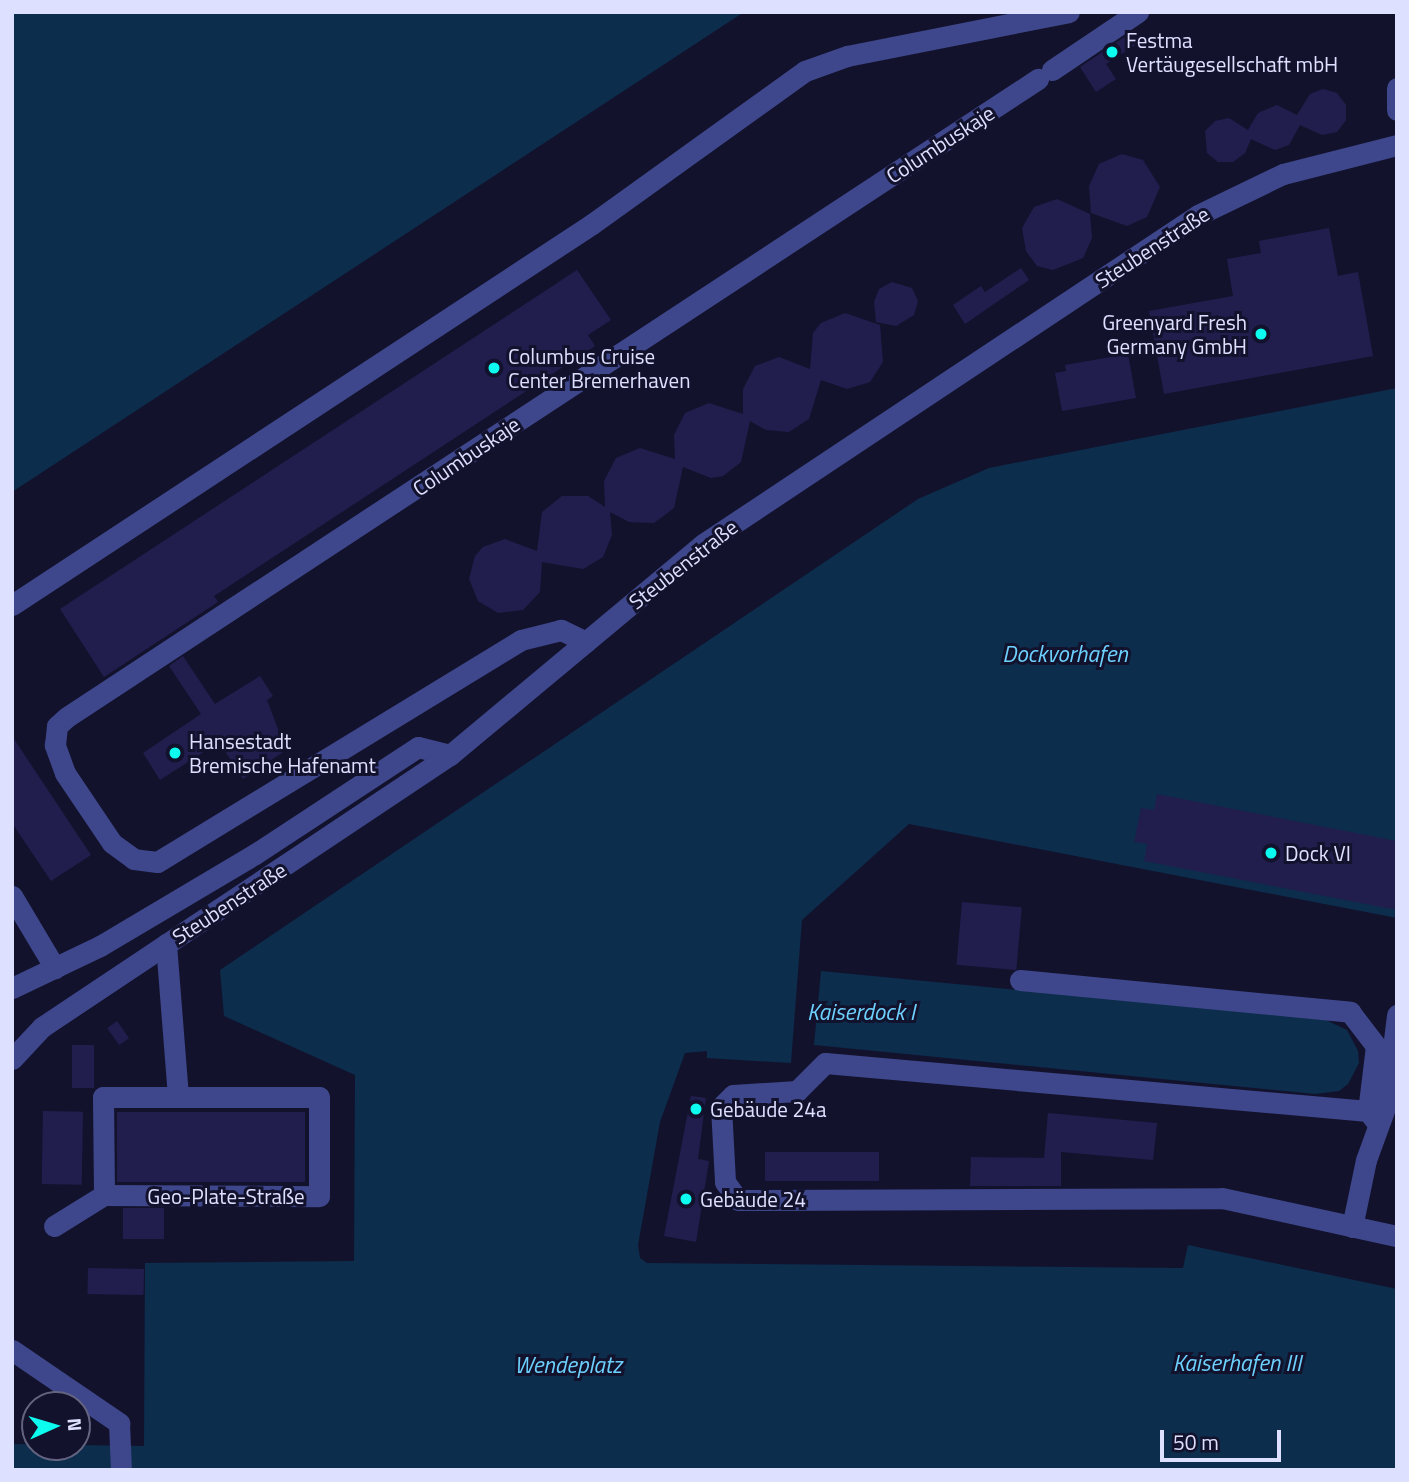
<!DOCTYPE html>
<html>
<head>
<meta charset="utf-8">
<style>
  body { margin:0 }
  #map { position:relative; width:1409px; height:1482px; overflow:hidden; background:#13122d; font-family:"Titillium Web",sans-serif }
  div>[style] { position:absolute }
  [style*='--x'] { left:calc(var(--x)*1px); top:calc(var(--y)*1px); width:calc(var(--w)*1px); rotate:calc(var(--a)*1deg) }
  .water>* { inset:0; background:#0c2d4c }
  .building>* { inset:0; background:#211e4e; transform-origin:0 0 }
  .minor>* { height:21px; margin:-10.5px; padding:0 10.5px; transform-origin:10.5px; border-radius:10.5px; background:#3e478b }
  .dots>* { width:19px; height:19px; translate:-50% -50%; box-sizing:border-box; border:4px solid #13122d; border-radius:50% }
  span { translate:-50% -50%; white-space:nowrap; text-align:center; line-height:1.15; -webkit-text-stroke:6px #13122d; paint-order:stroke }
  .poi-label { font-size:21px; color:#dee0ff }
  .left { translate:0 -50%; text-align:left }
  .right { translate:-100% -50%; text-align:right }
  .street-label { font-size:21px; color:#dee0ff }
  .water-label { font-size:23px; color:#6dd1fe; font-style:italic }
  .frame { position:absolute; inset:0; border:14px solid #dee0ff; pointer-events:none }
  .north { position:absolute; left:21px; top:1391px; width:70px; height:70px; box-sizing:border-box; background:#13122d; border:2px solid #646481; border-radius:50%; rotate:86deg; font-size:19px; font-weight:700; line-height:28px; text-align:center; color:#dee0ff }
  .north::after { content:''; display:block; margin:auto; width:24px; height:32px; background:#0cfdf0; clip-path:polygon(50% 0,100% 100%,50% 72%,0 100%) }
  .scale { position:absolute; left:1160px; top:1430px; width:121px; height:32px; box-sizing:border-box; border:4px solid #dee0ff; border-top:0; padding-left:9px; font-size:21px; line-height:24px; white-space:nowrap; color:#dee0ff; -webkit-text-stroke:5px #13122d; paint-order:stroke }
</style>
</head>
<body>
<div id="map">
  <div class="water">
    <i style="clip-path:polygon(12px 12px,744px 12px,12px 492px)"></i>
    <i style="clip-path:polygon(1397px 388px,1397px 918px,909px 824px,802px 920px,791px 1063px,707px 1058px,707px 1051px,685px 1053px,660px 1122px,638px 1245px,640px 1258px,647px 1263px,1183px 1268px,1188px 1245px,1397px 1289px,1397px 1470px,12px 1470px,12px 1444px,144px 1446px,145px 1263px,354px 1261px,355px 1075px,224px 1016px,220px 970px,918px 499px,989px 468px)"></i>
    <i style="clip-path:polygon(821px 971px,1326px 1020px,1347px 1030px,1358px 1051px,1359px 1063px,1348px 1084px,1339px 1091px,1315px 1094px,814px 1045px)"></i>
  </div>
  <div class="building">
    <i style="clip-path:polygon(1135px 30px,1142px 41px,1106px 64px,1116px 79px,1096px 92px,1080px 67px)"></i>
    <i style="clip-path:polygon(1323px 89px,1337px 93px,1346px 105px,1346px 120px,1337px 132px,1322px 135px,1300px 125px,1289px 145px,1275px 150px,1251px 139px,1245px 153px,1233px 162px,1218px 162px,1207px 153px,1205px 131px,1215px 121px,1229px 118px,1248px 130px,1258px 113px,1277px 105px,1297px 115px,1310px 94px)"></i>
    <i style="clip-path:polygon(1122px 154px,1143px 160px,1160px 187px,1147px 217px,1127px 226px,1091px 213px,1089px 186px,1099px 164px)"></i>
    <i style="clip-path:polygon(1057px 199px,1090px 214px,1092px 238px,1083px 258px,1053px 270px,1037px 266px,1026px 251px,1022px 228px,1034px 207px)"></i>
    <i style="clip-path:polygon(1329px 228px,1338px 276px,1358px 272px,1373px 356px,1164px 394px,1149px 311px,1233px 296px,1227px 259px,1261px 253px,1259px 241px)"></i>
    <i style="clip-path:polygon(1021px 268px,1029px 280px,965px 324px,953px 305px,981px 286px,985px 292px)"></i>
    <i style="clip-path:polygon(577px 270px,611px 320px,588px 335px,595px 346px,214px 596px,218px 602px,104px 677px,60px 609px)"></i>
    <i style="clip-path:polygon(892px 282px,912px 288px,918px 301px,914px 315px,896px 326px,876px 322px,874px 302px,879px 289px)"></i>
    <i style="clip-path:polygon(845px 313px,880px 325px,883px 362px,870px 382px,847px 389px,821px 380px,809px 419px,789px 432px,766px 430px,750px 421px,741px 462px,723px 476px,711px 478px,683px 467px,674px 508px,654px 523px,629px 522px,610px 512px,612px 535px,603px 557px,583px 569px,542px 562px,540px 592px,523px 610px,498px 613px,478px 601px,469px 579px,475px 556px,483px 547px,505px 539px,537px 551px,542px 512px,562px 496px,588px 496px,605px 507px,604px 481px,616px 458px,640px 448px,675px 459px,674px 435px,685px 413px,709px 403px,743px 414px,743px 389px,755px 366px,779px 357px,810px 369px,813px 333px,821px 323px)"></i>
    <i style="clip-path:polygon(1128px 354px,1136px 398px,1062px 411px,1055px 373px,1066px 371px,1065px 365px)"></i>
    <i style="clip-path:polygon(183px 656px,215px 704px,260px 676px,273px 696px,267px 700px,286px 750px,243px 779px,219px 742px,160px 780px,143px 753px,201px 714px,169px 666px)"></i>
    <i style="clip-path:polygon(12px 736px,91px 855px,51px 881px,12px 823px)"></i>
    <i style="clip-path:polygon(1157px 794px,1397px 841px,1397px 910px,1144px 861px,1147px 844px,1134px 842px,1141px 808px,1154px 810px)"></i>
    <i style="left:962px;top:902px;width:60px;height:63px;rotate:5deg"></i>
    <i style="left:117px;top:1021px;width:21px;height:12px;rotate:55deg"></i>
    <i style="left:94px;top:1045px;width:43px;height:22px;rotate:90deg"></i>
    <i style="clip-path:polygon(691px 1096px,706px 1098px,698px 1159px,709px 1161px,696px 1242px,664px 1236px)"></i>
    <i style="left:43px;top:1111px;width:40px;height:73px;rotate:1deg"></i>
    <i style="left:117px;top:1112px;width:188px;height:70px"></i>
    <i style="clip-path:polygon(1048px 1113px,1157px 1123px,1153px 1160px,1061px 1152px,1061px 1186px,970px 1186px,971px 1157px,1044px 1158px)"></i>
    <i style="left:765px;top:1152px;width:114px;height:29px"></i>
    <i style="left:123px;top:1208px;width:41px;height:31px"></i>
    <i style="left:88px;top:1268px;width:56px;height:26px;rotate:1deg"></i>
  </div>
  <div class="minor">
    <i style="--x:1052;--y:70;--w:104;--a:-34"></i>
    <i style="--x:1397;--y:88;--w:22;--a:90"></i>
    <i style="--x:12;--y:605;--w:694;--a:-33.3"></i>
    <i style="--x:592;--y:224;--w:262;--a:-35.7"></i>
    <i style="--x:805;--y:71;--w:45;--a:-19.7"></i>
    <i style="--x:847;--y:56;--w:226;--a:-11.2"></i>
    <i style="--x:586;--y:642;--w:28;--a:-154"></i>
    <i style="--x:561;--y:630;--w:41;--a:166"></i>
    <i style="--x:521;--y:640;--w:426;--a:148.6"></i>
    <i style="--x:157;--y:862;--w:23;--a:-173"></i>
    <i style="--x:134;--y:859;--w:27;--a:-144"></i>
    <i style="--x:112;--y:843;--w:84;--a:-123.9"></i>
    <i style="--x:65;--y:773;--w:30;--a:-110"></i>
    <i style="--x:55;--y:745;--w:19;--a:-84"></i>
    <i style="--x:57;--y:726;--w:13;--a:-42"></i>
    <i style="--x:67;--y:717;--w:1162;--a:-33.31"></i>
    <i style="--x:12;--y:896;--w:84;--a:59.2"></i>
    <i style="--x:166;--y:944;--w:153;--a:85.5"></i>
    <i style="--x:1020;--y:980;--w:332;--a:5.5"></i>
    <i style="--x:1350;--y:1012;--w:43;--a:52.6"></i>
    <i style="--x:1376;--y:1046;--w:65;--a:97"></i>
    <i style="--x:12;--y:988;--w:98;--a:-25.5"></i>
    <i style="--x:100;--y:946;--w:180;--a:-30.7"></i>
    <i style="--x:255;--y:854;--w:195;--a:-33.3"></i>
    <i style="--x:418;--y:747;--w:33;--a:14"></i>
    <i style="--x:12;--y:1059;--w:44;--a:-46.8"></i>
    <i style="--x:42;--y:1027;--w:490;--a:-33.7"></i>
    <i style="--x:450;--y:755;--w:329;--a:-39.8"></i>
    <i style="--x:703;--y:544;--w:594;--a:-33.61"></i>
    <i style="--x:1198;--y:215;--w:94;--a:-25.8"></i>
    <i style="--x:1283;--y:174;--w:118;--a:-14.3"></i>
    <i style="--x:1378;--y:1124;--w:16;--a:-128"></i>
    <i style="--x:1368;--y:1111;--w:545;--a:-174.95"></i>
    <i style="--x:825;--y:1063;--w:40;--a:135"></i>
    <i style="--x:797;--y:1091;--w:64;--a:176.4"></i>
    <i style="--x:733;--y:1095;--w:17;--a:135"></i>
    <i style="--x:721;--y:1107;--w:75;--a:86.9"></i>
    <i style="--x:725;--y:1182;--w:22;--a:54"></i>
    <i style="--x:738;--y:1200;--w:484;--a:-0.2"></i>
    <i style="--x:1222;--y:1198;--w:179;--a:12.3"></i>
    <i style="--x:54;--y:1226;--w:59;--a:-31.8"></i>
    <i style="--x:104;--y:1195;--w:215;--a:0.3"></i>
    <i style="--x:319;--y:1196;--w:99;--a:-90"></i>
    <i style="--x:319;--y:1097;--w:216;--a:180"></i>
    <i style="--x:103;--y:1097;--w:98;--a:89.4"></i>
    <i style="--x:1352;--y:1227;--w:68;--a:-78.2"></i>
    <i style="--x:1366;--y:1160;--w:59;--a:-70"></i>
    <i style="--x:1386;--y:1105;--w:91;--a:-83"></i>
    <i style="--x:12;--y:1350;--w:130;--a:34.3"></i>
    <i style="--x:119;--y:1423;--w:47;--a:87.6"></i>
  </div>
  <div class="dots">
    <i style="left:1112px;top:52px;background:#0cfdf0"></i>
    <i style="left:1261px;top:334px;background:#0cfdf0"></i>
    <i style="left:494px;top:368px;background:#0cfdf0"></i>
    <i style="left:175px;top:753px;background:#0cfdf0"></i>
    <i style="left:1271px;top:853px;background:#0cfdf0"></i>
    <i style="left:696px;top:1109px;background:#0cfdf0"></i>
    <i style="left:686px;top:1199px;background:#0cfdf0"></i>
  </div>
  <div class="poi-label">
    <span class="left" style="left:1126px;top:52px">Festma<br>Vertäugesellschaft mbH</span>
    <span class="right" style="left:1247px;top:334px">Greenyard Fresh<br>Germany GmbH</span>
    <span class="left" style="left:508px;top:368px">Columbus Cruise<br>Center Bremerhaven</span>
    <span class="left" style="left:189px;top:753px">Hansestadt<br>Bremische Hafenamt</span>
    <span class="left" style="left:1285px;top:853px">Dock VI</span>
    <span class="left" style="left:710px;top:1109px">Gebäude 24a</span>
    <span class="left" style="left:700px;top:1199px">Gebäude 24</span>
  </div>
  <div class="street-label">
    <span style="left:940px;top:144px;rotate:-33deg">Columbuskaje</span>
    <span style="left:1152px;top:247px;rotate:-33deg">Steubenstraße</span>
    <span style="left:466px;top:456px;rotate:-34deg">Columbuskaje</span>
    <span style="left:683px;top:564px;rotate:-38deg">Steubenstraße</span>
    <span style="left:229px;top:903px;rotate:-33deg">Steubenstraße</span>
    <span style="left:226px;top:1196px">Geo-Plate-Straße</span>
  </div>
  <div class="water-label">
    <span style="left:1065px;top:654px">Dockvorhafen</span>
    <span style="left:861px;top:1012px">Kaiserdock I</span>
    <span style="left:1237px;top:1363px">Kaiserhafen III</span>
    <span style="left:568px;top:1365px">Wendeplatz</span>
  </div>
  <div class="frame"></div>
  <div class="north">N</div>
  <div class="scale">50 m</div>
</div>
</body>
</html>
